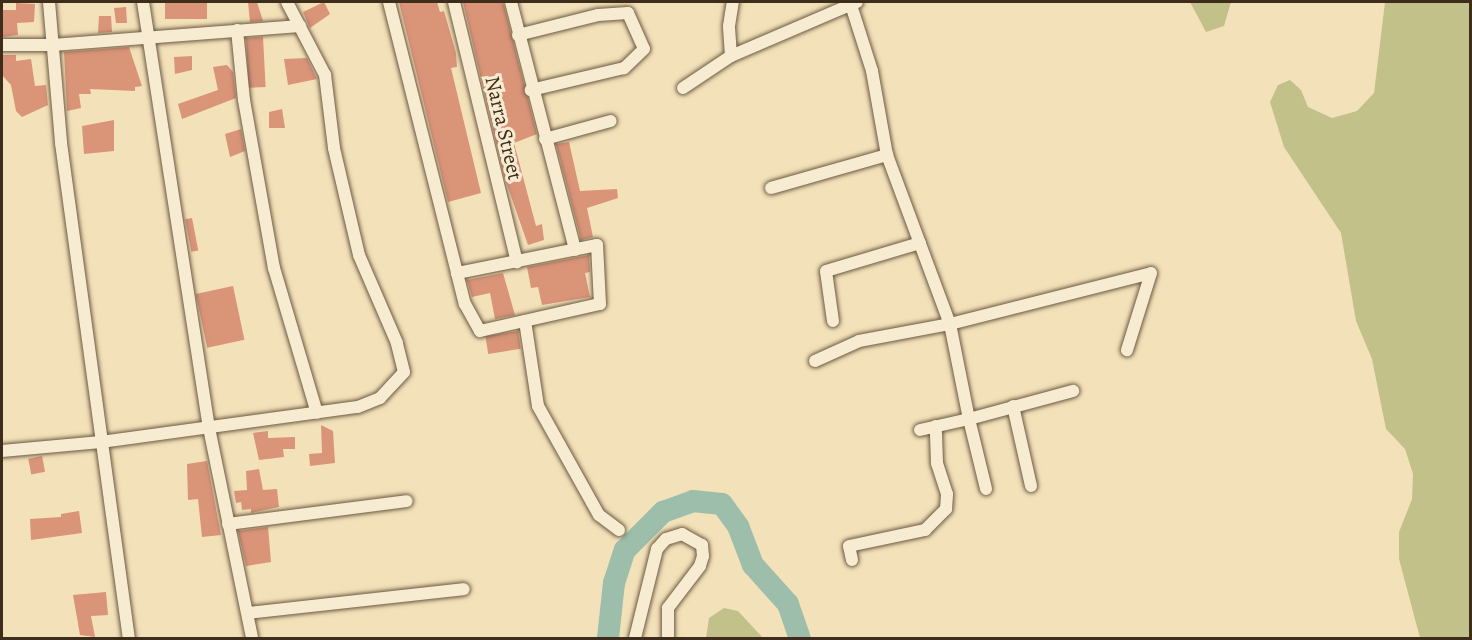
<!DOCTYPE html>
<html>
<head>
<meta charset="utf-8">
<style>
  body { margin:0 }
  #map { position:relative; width:1472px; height:640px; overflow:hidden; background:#f3e1b9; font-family:Alegreya,serif }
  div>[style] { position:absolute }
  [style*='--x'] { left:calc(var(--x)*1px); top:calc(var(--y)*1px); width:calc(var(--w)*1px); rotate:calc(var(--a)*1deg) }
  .green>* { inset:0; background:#c2c18a }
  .river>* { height:22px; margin:-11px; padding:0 11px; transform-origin:11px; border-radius:11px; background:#9cbeab }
  .building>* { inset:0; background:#da9478; transform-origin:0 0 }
  .roads { filter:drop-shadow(0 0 2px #6c5a42) drop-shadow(0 0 2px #6c5a42) }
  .minor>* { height:12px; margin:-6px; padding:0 6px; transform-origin:6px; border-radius:6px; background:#f7ecd2 }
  span { translate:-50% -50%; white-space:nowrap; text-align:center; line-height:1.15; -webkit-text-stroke:6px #f7ecd2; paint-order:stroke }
  .street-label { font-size:21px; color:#3f2d1b }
  .frame { position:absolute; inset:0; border:3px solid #3f2d1b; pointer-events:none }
</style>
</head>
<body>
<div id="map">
  <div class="green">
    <i style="clip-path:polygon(1190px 2px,1231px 2px,1224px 26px,1206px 32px)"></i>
    <i style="clip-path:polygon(1385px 2px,1470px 2px,1470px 638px,1420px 638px,1399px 559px,1399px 532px,1412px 499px,1413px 474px,1405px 449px,1386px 429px,1372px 359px,1356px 321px,1341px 233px,1284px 147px,1270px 102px,1278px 85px,1290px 80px,1301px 90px,1308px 107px,1332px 118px,1357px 111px,1374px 93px)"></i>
    <i style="clip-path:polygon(724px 608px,738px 611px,763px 638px,706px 638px,709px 618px)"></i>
  </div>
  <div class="river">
    <i style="--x:608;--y:638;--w:55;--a:-83.8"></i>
    <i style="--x:614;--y:583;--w:35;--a:-72"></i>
    <i style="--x:625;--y:550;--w:54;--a:-45"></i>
    <i style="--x:663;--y:512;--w:32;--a:-20"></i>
    <i style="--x:693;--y:501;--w:29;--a:6"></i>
    <i style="--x:722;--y:504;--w:27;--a:54"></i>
    <i style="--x:738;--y:526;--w:42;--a:69"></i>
    <i style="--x:753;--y:565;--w:52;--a:48.1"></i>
    <i style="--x:788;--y:604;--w:36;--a:71"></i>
  </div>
  <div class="building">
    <i style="left:165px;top:2px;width:42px;height:17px"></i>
    <i style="clip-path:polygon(248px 2px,257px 2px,263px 21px,250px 22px)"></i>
    <i style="clip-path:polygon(324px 2px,330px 14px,310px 28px,303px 12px)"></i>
    <i style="clip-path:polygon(399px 2px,437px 2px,440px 12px,444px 11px,456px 53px,457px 67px,451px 68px,481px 193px,448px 202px)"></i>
    <i style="clip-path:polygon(463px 2px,503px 2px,537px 134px,514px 143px,536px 226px,542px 224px,544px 240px,528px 245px,504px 176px)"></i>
    <i style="clip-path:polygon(16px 3px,35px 4px,34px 22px,17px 23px,18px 35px,2px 37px,2px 10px,16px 10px)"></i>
    <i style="clip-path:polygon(126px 7px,127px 23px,116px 23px,114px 8px)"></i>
    <i style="clip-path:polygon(99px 16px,111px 16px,112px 32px,98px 33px)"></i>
    <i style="left:263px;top:37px;width:50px;height:17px;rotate:87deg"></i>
    <i style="clip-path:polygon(129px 47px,142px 86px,135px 87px,135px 91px,90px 89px,91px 94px,79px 94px,81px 108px,67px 111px,64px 52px)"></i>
    <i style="clip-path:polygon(2px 55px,16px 55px,16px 61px,31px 59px,35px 86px,46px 85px,48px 105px,22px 117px,16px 111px,11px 85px,2px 75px)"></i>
    <i style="clip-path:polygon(192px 56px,192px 70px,175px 74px,174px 57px)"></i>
    <i style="clip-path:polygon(307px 58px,317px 79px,288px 85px,284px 59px)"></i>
    <i style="clip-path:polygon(227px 65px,233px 72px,236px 98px,182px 119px,178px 104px,218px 90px,213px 67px)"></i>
    <i style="clip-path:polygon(282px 109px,285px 128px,269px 128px,269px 112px)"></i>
    <i style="clip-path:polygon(114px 120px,114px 151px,84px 154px,82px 126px)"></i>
    <i style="clip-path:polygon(241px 129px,245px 151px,230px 157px,225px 134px)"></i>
    <i style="clip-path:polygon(569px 142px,580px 191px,617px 189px,618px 198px,587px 208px,593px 237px,581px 240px,556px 144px)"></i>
    <i style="left:192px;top:218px;width:33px;height:7px;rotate:79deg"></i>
    <i style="clip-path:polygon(589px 255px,590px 272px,585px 273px,590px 297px,542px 305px,538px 287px,531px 288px,527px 267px)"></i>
    <i style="clip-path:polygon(503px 273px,515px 315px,495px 319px,490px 293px,472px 297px,467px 280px)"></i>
    <i style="left:233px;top:286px;width:55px;height:38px;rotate:78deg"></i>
    <i style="left:518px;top:331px;width:18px;height:33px;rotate:81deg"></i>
    <i style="clip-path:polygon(321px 425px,333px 431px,335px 463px,310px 466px,309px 454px,322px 453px)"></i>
    <i style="clip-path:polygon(268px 431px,268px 438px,295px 437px,295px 449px,283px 449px,284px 457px,259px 460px,253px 433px)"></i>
    <i style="left:42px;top:456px;width:16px;height:14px;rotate:79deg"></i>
    <i style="clip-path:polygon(207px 461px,221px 535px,202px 537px,198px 499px,188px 500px,187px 464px)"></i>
    <i style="clip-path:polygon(259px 469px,263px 490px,277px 489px,279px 507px,251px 513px,251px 509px,242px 510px,241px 502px,236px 503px,234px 491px,247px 490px,246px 471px)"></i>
    <i style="clip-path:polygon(79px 511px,82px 533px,31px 540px,30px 519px,61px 517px,61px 514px)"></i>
    <i style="clip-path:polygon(268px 527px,271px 562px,246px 566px,238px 531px)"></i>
    <i style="clip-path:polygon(106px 592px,108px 615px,91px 616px,95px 637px,80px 635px,73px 595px)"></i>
  </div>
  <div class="roads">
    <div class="minor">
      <i style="--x:49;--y:2;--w:142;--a:85.1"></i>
      <i style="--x:61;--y:143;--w:500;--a:82.2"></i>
      <i style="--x:143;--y:2;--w:431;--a:81.2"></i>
      <i style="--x:209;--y:428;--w:214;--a:78.4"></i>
      <i style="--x:389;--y:2;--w:279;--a:75.9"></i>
      <i style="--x:457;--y:273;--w:32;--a:76"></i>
      <i style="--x:465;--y:304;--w:31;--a:61"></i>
      <i style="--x:480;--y:331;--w:123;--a:-12.7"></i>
      <i style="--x:600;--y:304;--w:59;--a:-92.9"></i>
      <i style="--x:597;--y:245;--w:143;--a:168.7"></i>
      <i style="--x:454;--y:2;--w:268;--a:76.4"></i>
      <i style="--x:511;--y:2;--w:256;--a:75.5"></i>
      <i style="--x:851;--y:5;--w:69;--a:72.3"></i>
      <i style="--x:872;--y:71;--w:85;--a:79.9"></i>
      <i style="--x:887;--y:155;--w:180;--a:69.6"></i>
      <i style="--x:950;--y:324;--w:97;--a:78.7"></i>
      <i style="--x:969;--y:419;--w:108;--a:-15.1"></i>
      <i style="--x:237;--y:30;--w:70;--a:84.3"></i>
      <i style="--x:244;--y:100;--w:171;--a:79.9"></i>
      <i style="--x:274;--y:268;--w:151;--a:73.5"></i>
      <i style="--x:518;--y:35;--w:82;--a:-14"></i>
      <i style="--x:598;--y:15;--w:30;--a:-4"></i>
      <i style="--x:628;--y:13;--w:39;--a:66"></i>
      <i style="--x:644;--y:49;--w:28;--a:136"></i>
      <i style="--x:624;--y:68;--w:96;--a:166.7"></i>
      <i style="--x:2;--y:45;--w:50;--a:0"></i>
      <i style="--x:52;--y:45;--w:249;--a:-4.4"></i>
      <i style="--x:731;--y:56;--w:30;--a:-94"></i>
      <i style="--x:729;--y:26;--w:24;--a:-81"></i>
      <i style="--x:683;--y:88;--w:58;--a:-33.7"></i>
      <i style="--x:731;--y:56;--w:137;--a:-23.2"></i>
      <i style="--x:545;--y:139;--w:68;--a:-15.3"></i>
      <i style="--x:771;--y:188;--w:121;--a:-15.9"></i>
      <i style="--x:525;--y:321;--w:86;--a:81.3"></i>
      <i style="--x:538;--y:406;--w:125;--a:60.8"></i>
      <i style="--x:599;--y:515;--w:25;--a:37"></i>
      <i style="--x:833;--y:321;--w:50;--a:-98"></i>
      <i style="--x:826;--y:271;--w:98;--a:-16.6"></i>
      <i style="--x:815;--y:361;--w:48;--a:-24.4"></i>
      <i style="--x:859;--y:341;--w:93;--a:-10.6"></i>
      <i style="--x:950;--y:324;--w:207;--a:-14.2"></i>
      <i style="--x:1151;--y:273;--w:81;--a:107.3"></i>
      <i style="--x:1013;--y:406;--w:82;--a:77.3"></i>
      <i style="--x:920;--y:430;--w:50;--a:-12.7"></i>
      <i style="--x:969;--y:419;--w:72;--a:76.3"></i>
      <i style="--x:2;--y:451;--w:99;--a:-5.2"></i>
      <i style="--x:101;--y:442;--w:259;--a:-7.8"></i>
      <i style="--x:358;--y:407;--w:24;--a:-22"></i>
      <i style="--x:380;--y:398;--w:35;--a:-47"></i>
      <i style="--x:404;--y:372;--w:30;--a:-104"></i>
      <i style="--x:397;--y:343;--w:96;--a:-113.4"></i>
      <i style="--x:359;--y:255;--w:110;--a:-103.2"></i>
      <i style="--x:334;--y:148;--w:74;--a:-97"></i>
      <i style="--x:325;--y:75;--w:82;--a:-117.5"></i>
      <i style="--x:228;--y:524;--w:180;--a:-7.3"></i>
      <i style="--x:852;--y:560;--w:14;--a:-102"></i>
      <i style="--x:849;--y:546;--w:78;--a:-11.9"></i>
      <i style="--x:925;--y:530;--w:30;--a:-45"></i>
      <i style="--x:946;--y:509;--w:15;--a:-86"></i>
      <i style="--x:947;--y:494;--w:33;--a:-108"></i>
      <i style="--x:937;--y:463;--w:37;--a:-92"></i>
      <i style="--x:248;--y:613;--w:217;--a:-6.3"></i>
      <i style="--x:635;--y:638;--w:92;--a:-76.1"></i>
      <i style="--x:657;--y:549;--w:13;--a:-48"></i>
      <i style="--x:666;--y:539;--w:17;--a:-17"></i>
      <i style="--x:682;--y:534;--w:23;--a:29"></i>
      <i style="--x:702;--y:545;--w:11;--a:85"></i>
      <i style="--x:703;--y:556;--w:10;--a:107"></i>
      <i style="--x:700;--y:566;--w:53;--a:127.3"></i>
      <i style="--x:668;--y:608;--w:30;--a:90"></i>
    </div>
  </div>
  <div class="street-label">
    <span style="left:504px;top:128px;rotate:77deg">Narra Street</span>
  </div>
  <div class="frame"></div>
</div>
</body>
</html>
